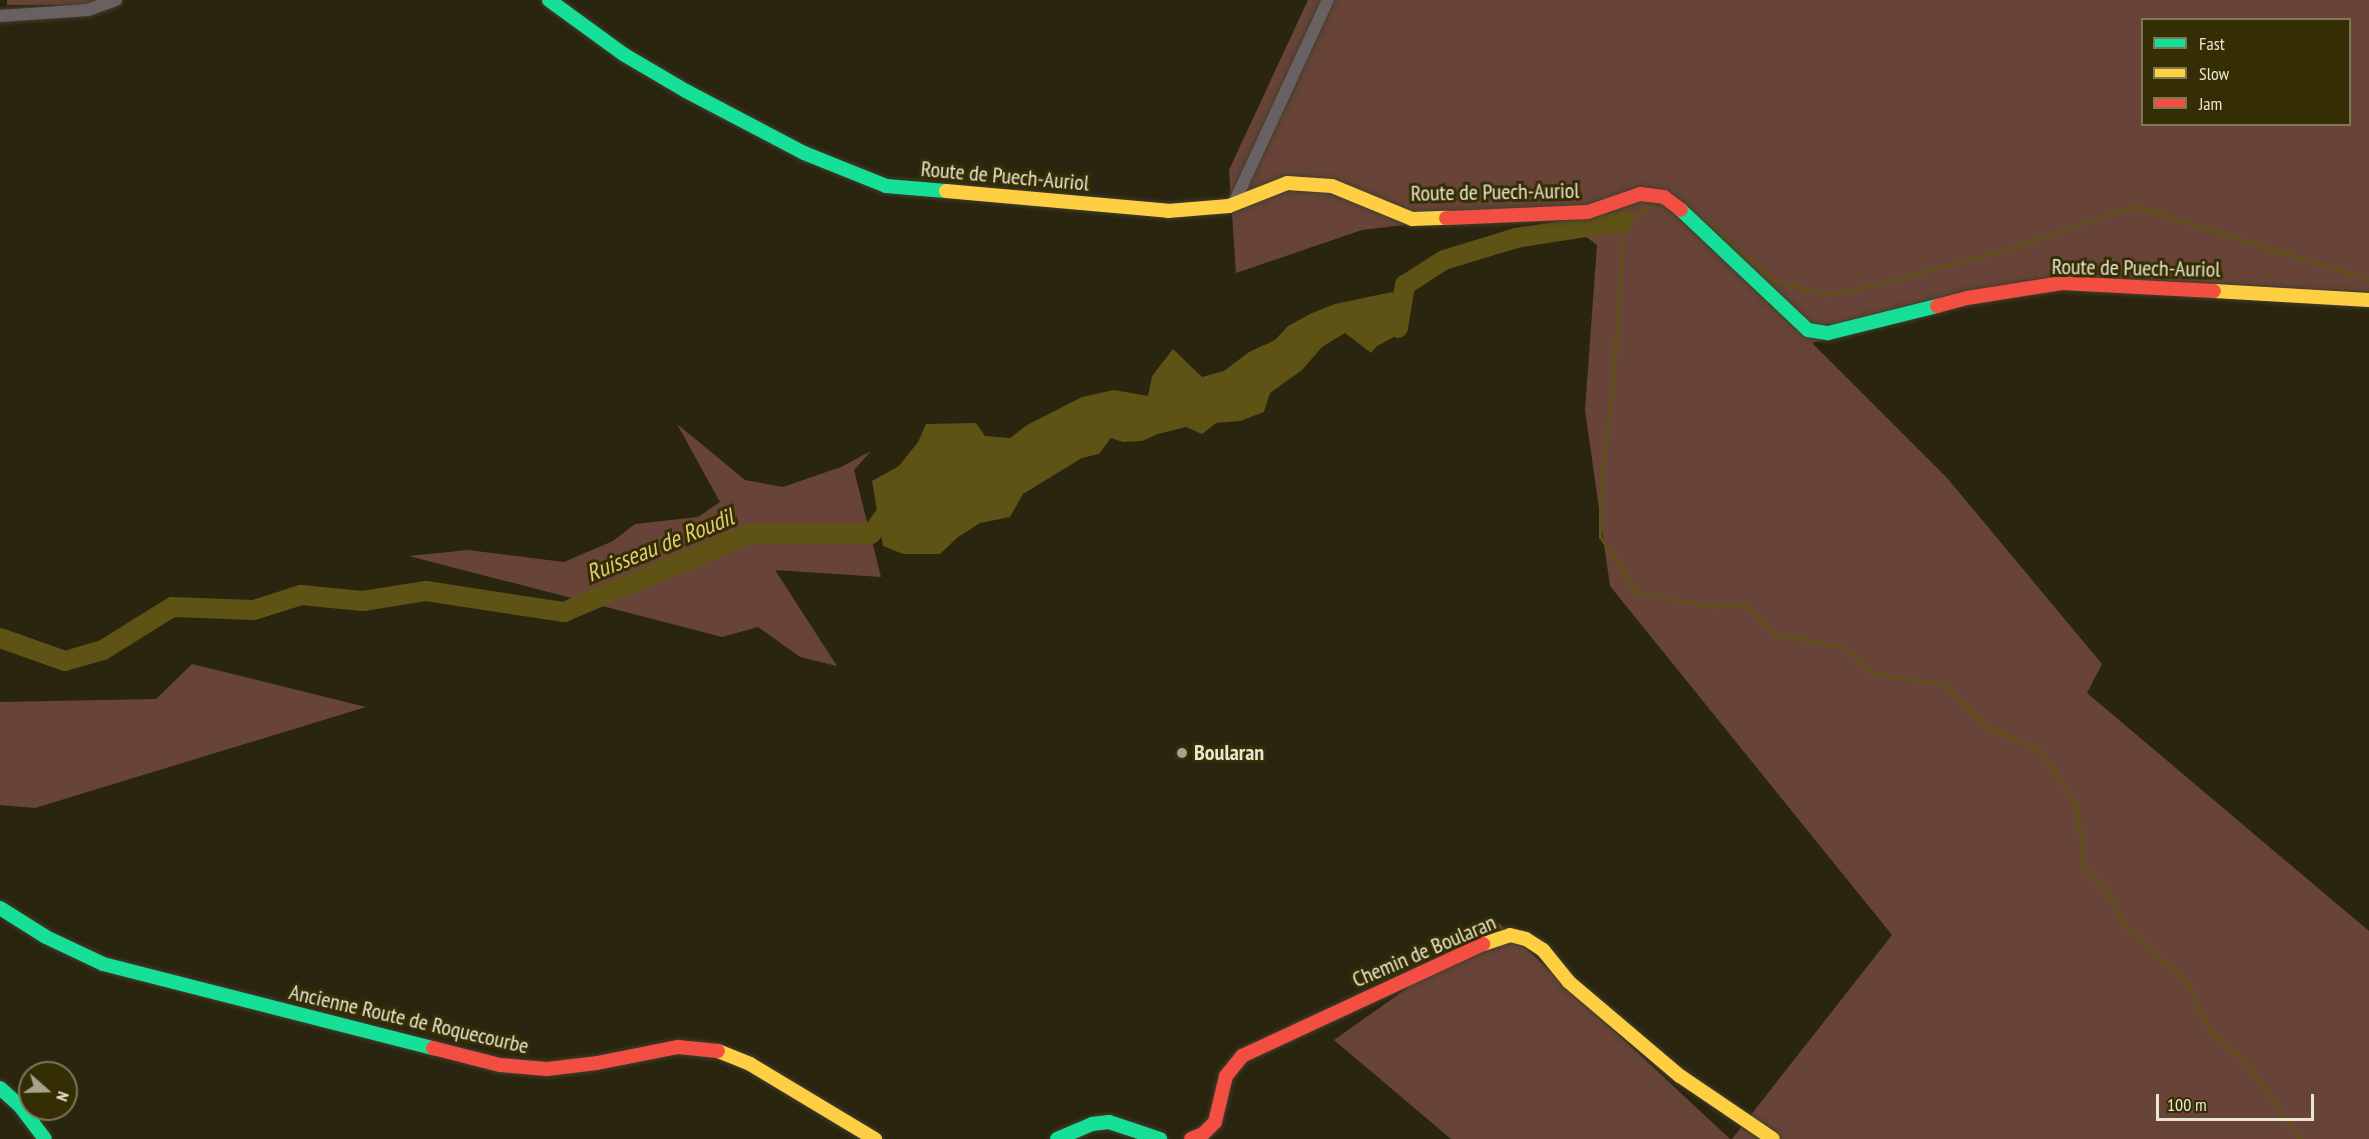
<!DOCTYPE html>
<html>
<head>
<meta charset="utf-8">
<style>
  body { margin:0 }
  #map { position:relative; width:2369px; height:1139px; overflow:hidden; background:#2a250f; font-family:"PT Sans Narrow",sans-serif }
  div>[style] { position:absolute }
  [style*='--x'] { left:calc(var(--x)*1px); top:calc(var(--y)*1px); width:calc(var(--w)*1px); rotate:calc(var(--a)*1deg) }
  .green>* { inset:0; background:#674437; transform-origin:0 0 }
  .water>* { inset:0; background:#5e5215 }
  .stream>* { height:3px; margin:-1.5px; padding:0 1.5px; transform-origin:1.5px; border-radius:1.5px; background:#5e5215 }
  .river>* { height:20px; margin:-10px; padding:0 10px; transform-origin:10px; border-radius:10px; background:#5e5215 }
  .roads { filter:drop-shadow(0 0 2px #423e2d) drop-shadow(0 0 2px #423e2d) }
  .street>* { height:12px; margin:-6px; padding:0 6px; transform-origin:6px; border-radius:6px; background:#686061 }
  .fast>* { height:14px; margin:-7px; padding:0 7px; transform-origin:7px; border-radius:7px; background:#16e098 }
  .slow>* { height:14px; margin:-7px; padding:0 7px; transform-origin:7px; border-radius:7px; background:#ffcf43 }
  .jam>* { height:14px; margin:-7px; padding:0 7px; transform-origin:7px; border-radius:7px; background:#f24e42 }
  .dots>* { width:16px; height:16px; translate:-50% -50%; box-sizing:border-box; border:3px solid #352d04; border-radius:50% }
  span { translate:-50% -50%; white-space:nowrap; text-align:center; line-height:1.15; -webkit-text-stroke:6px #352d04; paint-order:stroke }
  .street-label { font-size:22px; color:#eae6d0 }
  .poi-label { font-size:22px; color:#eae6d0; font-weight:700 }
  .left { translate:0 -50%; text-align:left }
  .water-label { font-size:24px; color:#e0cc73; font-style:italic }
  .legend { position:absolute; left:2141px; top:18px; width:210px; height:108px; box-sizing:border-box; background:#352d04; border:2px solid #7d7756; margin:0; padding:8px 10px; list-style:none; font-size:18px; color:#eae6d0 }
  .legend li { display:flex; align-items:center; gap:12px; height:30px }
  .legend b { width:30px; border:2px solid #7d7756 }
  .north { position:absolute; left:18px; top:1061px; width:60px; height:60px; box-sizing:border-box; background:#352d04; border:2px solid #7d7756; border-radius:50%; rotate:110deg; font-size:16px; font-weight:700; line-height:24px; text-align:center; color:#eae6d0 }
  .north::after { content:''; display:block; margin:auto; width:21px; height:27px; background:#a7a28c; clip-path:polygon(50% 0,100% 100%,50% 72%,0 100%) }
  .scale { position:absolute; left:2156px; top:1094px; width:158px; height:27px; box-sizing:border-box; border:3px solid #eae6d0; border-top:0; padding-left:8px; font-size:18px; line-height:21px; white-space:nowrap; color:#eae6d0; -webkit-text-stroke:4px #352d04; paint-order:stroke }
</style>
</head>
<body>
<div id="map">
  <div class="green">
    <i style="left:7px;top:0;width:93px;height:5px"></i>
    <i style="clip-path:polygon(evenodd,1308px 0,2369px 0,2369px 305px,2061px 286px,1971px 302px,1812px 343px,1948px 479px,2102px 664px,2087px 693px,2369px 931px,2369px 1139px,1732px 1139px,1892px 935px,1610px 586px,1585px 410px,1597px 245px,1547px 208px,1362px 230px,1236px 273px,1229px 170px,1308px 0,2142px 20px,2350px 20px,2350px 124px,2142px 124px,2142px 20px)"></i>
    <i style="clip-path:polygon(677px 424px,745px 480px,783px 487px,841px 467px,871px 451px,854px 470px,881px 577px,775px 570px,837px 666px,800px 657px,758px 627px,722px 637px,409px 556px,468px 550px,564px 562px,613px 541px,635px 524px,698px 517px,720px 502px)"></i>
    <i style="clip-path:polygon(192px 664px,366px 707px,35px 808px,0 805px,0 702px,156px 699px)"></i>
    <i style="clip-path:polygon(1499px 923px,1730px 1139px,1451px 1139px,1334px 1040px)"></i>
  </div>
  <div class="water">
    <i style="clip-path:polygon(1392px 292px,1407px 307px,1394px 337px,1377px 346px,1371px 353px,1345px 333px,1322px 347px,1302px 370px,1270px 393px,1264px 412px,1240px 421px,1216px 423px,1202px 434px,1186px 427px,1158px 434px,1142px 441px,1123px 442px,1111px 438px,1099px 454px,1082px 458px,1023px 494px,1010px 517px,980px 523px,958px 537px,940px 554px,903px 554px,883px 546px,872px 481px,899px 466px,918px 442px,926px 424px,976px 423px,985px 436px,1010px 438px,1027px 425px,1082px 397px,1114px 390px,1148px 396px,1152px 376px,1173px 349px,1202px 377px,1224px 371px,1249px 352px,1275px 340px,1288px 326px,1312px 313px,1335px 304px)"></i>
  </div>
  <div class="stream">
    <i style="--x:1656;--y:204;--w:36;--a:152"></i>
    <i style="--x:1624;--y:221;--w:161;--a:93.9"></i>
    <i style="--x:1613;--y:382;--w:111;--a:96.7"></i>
    <i style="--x:1600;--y:492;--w:45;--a:90"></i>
    <i style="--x:1600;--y:537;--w:38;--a:55"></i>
    <i style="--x:1622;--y:568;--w:25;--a:64"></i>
    <i style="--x:1633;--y:591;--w:83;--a:11.2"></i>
    <i style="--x:1714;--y:607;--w:30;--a:-6"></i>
    <i style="--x:1744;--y:604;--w:42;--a:45"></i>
    <i style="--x:1774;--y:634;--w:71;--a:10.5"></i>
    <i style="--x:1844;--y:647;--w:38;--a:43"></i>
    <i style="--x:1872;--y:673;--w:73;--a:8.7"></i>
    <i style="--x:1944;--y:684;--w:64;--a:44.4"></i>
    <i style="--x:1990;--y:729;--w:53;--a:22.2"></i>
    <i style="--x:2039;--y:749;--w:69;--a:56.3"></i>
    <i style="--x:2077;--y:806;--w:61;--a:84.4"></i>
    <i style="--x:2083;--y:867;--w:35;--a:45"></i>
    <i style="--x:2108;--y:892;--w:34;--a:66"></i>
    <i style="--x:2122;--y:923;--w:91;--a:42.8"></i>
    <i style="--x:2189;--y:985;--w:47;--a:66.2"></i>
    <i style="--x:2208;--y:1028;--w:56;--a:42.8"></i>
    <i style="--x:2249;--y:1066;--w:89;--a:55.1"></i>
    <i style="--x:1705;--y:220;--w:91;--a:41.4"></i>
    <i style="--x:1773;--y:280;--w:57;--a:15.3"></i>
    <i style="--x:1828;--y:295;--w:55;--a:-12.5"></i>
    <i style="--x:1882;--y:283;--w:127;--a:-15"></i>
    <i style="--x:2005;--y:250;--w:136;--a:-18.8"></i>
    <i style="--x:2134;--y:206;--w:246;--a:17.3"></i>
  </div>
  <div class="river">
    <i style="--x:1398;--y:328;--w:44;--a:-80.8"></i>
    <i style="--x:1405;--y:285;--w:46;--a:-32.7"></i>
    <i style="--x:1444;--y:260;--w:75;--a:-17"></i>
    <i style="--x:1516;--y:238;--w:109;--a:-8.9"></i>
    <i style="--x:0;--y:638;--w:69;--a:19.5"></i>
    <i style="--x:65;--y:661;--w:40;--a:-16"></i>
    <i style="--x:103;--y:650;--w:81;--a:-31.9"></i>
    <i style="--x:172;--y:607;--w:82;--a:2.1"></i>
    <i style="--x:254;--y:610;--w:49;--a:-17.7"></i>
    <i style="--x:301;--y:595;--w:62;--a:5.5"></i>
    <i style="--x:363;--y:601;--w:64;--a:-9"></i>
    <i style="--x:426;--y:591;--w:140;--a:8.7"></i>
    <i style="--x:564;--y:612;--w:201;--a:-22.9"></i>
    <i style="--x:749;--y:534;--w:122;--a:0"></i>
    <i style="--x:871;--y:534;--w:39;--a:-53"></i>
  </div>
  <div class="roads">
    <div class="street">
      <i style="--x:0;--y:16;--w:88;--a:-3.9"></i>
      <i style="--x:88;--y:10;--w:30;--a:-20"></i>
      <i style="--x:1234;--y:203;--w:224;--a:-65.2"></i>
    </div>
    <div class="fast">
      <i style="--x:549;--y:0;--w:92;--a:36.1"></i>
      <i style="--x:623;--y:54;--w:73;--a:30.4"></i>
      <i style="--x:686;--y:91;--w:133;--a:27.7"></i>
      <i style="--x:804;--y:153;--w:88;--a:21.9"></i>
      <i style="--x:886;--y:186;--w:60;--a:4.8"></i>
      <i style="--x:1681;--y:210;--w:175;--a:43.4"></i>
      <i style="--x:1808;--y:330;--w:20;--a:9"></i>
      <i style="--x:1828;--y:333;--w:112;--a:-13.9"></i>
      <i style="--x:0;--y:908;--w:54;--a:32.2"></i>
      <i style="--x:46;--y:937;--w:63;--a:25.3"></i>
      <i style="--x:103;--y:964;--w:341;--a:14.3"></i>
      <i style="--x:0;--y:1088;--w:27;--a:42"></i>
      <i style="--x:20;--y:1106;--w:41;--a:52.9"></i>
      <i style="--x:1057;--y:1139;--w:38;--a:-23"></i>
      <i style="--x:1092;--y:1124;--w:17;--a:-7"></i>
      <i style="--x:1109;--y:1122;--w:54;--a:18.4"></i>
    </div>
    <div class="slow">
      <i style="--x:946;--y:191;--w:223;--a:5.1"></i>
      <i style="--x:1168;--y:211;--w:61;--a:-4.7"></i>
      <i style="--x:1229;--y:206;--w:62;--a:-21.6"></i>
      <i style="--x:1287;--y:183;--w:45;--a:3.8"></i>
      <i style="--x:1332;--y:186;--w:87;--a:22.4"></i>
      <i style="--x:1412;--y:219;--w:34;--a:-2"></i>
      <i style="--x:2214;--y:291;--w:155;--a:3.3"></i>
      <i style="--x:1483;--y:944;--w:28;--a:-18"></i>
      <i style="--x:1510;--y:935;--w:16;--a:14"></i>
      <i style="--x:1526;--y:939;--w:20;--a:33"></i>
      <i style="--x:1543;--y:950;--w:41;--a:50.9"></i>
      <i style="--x:1569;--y:982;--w:145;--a:40.3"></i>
      <i style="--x:1680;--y:1076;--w:112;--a:34.1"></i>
      <i style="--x:718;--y:1051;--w:35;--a:22"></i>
      <i style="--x:750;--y:1064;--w:146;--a:31"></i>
    </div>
    <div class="jam">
      <i style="--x:1446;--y:218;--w:142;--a:-2.4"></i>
      <i style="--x:1588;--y:212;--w:55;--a:-19.1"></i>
      <i style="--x:1640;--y:194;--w:24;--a:7"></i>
      <i style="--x:1664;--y:197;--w:21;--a:37"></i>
      <i style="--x:1937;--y:306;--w:31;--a:-15"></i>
      <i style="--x:1967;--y:298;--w:96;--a:-9"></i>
      <i style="--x:2062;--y:283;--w:152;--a:3"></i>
      <i style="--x:433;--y:1048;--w:69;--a:14.2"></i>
      <i style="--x:500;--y:1065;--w:47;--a:4.9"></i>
      <i style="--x:547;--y:1069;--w:50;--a:-6.8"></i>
      <i style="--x:597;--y:1063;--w:83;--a:-11.2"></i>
      <i style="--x:678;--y:1047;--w:40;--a:5.7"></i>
      <i style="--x:1191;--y:1139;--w:13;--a:-23"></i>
      <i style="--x:1203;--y:1134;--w:17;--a:-45"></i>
      <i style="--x:1215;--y:1122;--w:47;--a:-76.6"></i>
      <i style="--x:1226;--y:1076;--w:26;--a:-51"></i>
      <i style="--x:1242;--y:1056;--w:266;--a:-24.9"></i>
    </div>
  </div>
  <div class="dots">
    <i style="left:1182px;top:753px;background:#a7a28c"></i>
  </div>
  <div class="street-label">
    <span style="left:1005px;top:176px;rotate:5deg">Route de Puech-Auriol</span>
    <span style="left:1495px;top:192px;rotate:-1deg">Route de Puech-Auriol</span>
    <span style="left:2136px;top:268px;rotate:1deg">Route de Puech-Auriol</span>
    <span style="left:1424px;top:951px;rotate:-23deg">Chemin de Boularan</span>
    <span style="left:409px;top:1019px;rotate:13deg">Ancienne Route de Roquecourbe</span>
  </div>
  <div class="poi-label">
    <span class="left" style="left:1194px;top:753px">Boularan</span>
  </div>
  <div class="water-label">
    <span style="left:660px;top:545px;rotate:-22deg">Ruisseau de Roudil</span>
  </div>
  <ul class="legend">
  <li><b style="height:8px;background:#16e098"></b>Fast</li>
  <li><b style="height:8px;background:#ffcf43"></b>Slow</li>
  <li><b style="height:8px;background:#f24e42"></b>Jam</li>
  </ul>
  <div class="north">N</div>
  <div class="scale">100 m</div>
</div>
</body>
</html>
